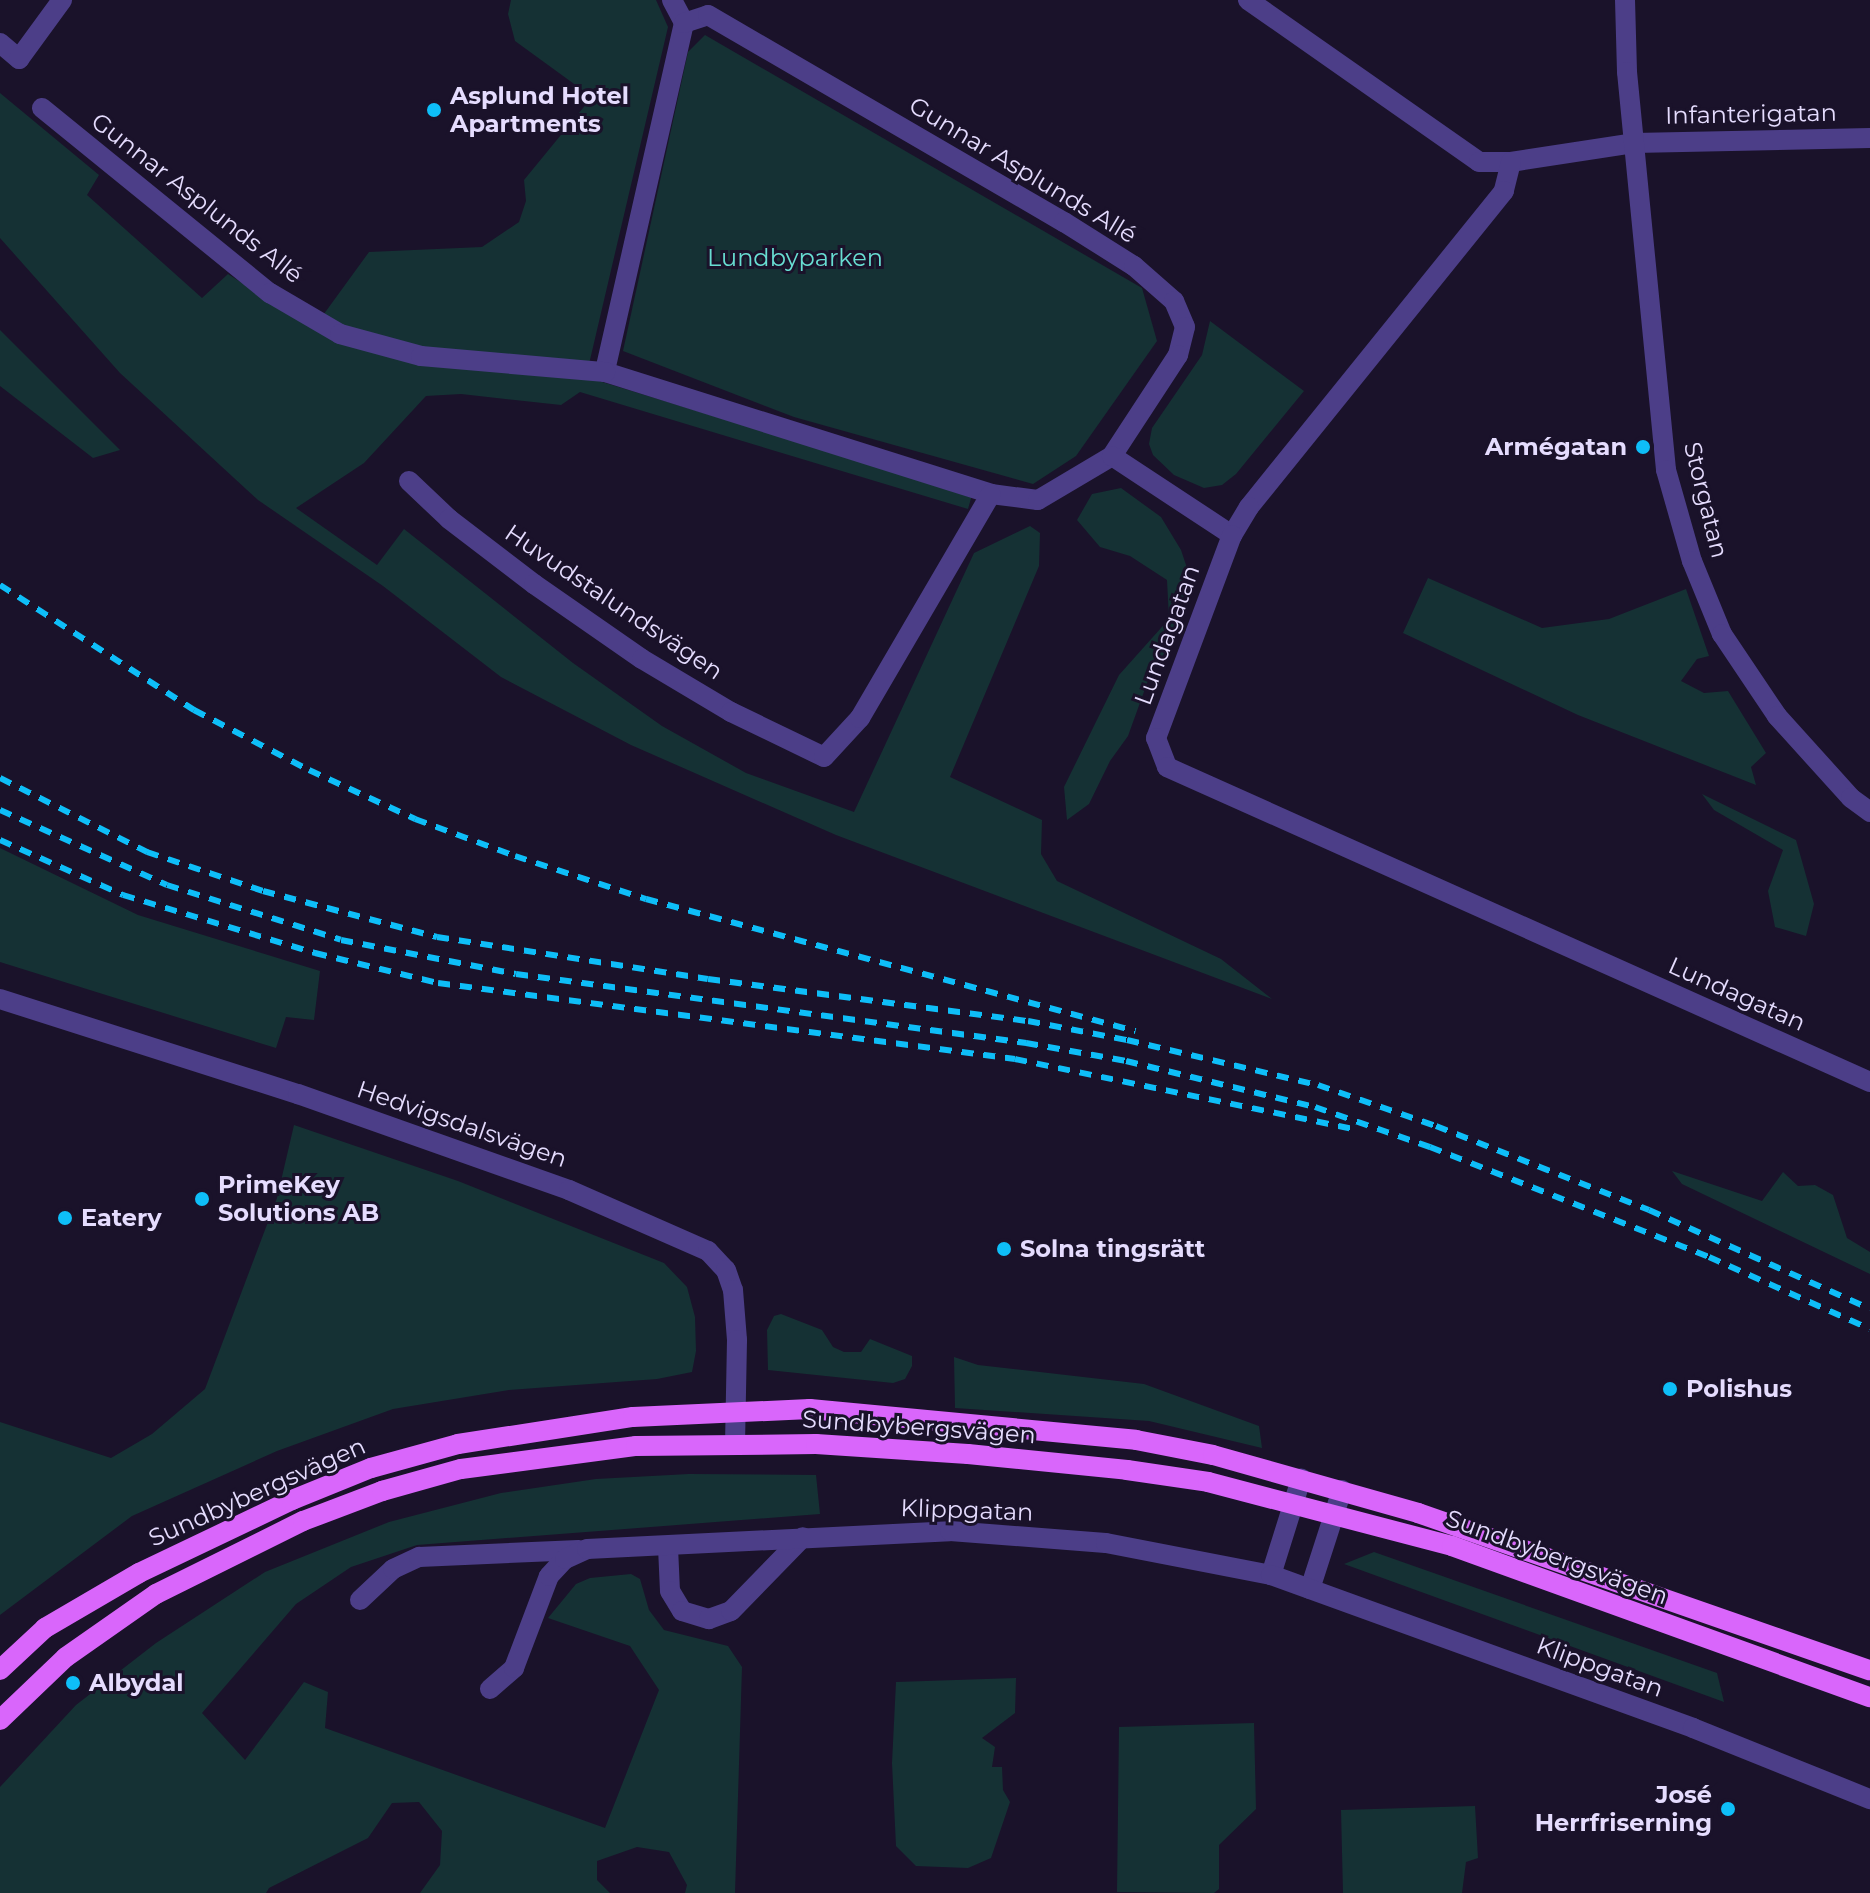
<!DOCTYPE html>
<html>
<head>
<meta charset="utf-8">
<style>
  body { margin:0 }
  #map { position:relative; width:1870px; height:1893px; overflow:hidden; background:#1a122a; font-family:Montserrat,sans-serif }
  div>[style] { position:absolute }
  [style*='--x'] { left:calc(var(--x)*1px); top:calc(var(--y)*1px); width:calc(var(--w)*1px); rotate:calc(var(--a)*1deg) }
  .green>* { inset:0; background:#153134 }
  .minor>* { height:20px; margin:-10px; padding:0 10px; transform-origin:10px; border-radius:10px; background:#4c3e88 }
  .major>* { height:20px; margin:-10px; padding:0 10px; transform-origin:10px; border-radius:10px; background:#d966fb }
  .rail>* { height:6px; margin-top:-3px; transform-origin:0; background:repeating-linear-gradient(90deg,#0ebef8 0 12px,transparent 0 22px) }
  .dots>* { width:22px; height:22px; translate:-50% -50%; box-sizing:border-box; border:4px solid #1a122a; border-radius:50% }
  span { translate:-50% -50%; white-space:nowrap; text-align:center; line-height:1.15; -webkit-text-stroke:6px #1a122a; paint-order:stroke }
  .poi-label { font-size:24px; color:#e5dcfe; font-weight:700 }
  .left { translate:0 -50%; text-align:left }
  .right { translate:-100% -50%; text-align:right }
  .street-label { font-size:24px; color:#e5dcfe }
  .park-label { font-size:24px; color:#68ded2 }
</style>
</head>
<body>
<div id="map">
  <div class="green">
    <i style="clip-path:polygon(511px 0,656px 0,668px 27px,586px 377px,972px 495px,968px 509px,580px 392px,561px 405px,461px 394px,426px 396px,364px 463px,296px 508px,377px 565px,404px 529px,573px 663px,662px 726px,746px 773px,854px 812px,974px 553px,1030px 526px,1040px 533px,1039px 566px,950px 777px,1042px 820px,1041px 854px,1057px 881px,1221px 959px,1272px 999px,836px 835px,631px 745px,501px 677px,383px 586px,258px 500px,120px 373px,0 238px,0 93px,99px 175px,87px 195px,202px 298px,228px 274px,313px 329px,369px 252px,482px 247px,519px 222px,526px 201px,524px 180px,592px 97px,515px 41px,508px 14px)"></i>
    <i style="clip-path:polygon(705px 35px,1142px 288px,1157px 341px,1076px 456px,1033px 484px,794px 417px,623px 351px,688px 52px)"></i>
    <i style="clip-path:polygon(1210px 321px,1304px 391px,1236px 474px,1222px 485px,1204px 488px,1174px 475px,1153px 455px,1149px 444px,1152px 428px,1202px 355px)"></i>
    <i style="clip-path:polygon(0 330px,120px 450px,93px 458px,0 386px)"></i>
    <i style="clip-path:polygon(1121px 488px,1161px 517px,1181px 550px,1194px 589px,1173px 640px,1150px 675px,1128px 736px,1110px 761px,1089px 804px,1067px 820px,1064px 787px,1119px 675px,1169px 619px,1167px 580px,1130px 556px,1100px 547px,1077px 520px,1092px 494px)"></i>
    <i style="clip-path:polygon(1428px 578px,1542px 628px,1609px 619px,1686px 589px,1709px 656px,1697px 659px,1681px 681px,1704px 693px,1728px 691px,1766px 753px,1751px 767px,1756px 785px,1578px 715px,1403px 633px)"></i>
    <i style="clip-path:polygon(1702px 794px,1796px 840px,1814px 904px,1806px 936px,1775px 927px,1768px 891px,1783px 850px,1714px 810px)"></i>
    <i style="clip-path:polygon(0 848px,138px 915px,320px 971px,314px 1020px,286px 1017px,276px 1048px,0 962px)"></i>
    <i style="clip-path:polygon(294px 1125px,458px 1181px,664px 1263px,687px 1287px,695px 1317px,696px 1351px,692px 1372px,657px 1379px,509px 1390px,393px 1409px,277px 1451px,132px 1516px,0 1615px,0 1422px,111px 1458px,152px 1434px,205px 1389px,277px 1198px)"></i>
    <i style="clip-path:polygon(1672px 1171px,1762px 1201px,1783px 1172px,1798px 1186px,1815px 1185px,1833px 1195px,1847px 1238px,1870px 1252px,1870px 1274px,1682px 1184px)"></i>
    <i style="clip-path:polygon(781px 1314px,822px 1330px,833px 1347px,844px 1352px,861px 1352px,870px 1339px,912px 1356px,912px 1366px,905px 1379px,893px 1383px,768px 1370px,767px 1330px,774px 1316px)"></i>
    <i style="clip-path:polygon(954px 1357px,978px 1365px,1144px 1384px,1259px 1426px,1262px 1448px,1149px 1421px,955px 1408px)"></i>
    <i style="clip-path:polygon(689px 1474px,816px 1475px,820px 1514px,417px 1545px,351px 1567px,296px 1604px,202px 1713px,245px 1760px,304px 1682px,328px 1692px,325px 1728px,605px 1828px,659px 1690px,630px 1646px,548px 1618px,576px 1584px,590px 1578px,631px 1574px,640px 1579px,649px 1610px,664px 1630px,728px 1646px,742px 1667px,735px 1893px,685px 1893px,687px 1885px,669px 1852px,637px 1847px,597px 1861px,597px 1880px,610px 1893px,420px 1893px,440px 1865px,442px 1831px,419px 1802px,392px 1803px,368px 1838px,269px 1888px,266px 1893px,0 1893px,0 1787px,76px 1705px,156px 1643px,265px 1572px,389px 1522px,501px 1493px,596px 1479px)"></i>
    <i style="clip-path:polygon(1374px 1552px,1717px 1673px,1724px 1702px,1344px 1564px)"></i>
    <i style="clip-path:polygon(1016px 1678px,1015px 1713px,982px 1738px,995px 1747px,992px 1767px,1002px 1767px,1003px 1790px,1010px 1802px,991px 1858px,968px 1868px,916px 1866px,896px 1846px,892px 1763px,896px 1682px)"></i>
    <i style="clip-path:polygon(1254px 1723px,1256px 1809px,1219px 1845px,1219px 1889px,1214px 1893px,1117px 1892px,1119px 1727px)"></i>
    <i style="clip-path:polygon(1475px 1806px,1478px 1858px,1466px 1862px,1462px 1893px,1343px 1893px,1341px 1810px)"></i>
  </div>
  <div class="minor">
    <i style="--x:672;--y:0;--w:26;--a:62"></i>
    <i style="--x:684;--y:23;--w:358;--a:102.8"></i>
    <i style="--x:605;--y:372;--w:405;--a:17.5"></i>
    <i style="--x:991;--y:494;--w:47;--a:7.3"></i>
    <i style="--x:1038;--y:500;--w:86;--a:-30.7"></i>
    <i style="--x:1248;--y:0;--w:282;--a:35"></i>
    <i style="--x:1479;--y:162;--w:32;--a:0"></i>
    <i style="--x:1511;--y:162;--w:124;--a:-8.8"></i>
    <i style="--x:1634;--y:143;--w:236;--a:-1.2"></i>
    <i style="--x:1625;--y:0;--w:72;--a:88.4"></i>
    <i style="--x:1627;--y:72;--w:400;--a:84.4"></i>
    <i style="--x:1666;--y:470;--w:95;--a:74.1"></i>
    <i style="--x:1692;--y:561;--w:79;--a:67.7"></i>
    <i style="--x:1722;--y:634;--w:99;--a:56.1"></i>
    <i style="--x:1777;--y:716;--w:110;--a:47.9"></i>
    <i style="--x:1851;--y:798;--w:24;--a:36"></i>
    <i style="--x:684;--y:23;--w:25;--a:-18"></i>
    <i style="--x:708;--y:15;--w:412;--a:30.2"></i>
    <i style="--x:1064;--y:222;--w:83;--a:32.2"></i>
    <i style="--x:1134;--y:266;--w:53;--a:41.2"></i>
    <i style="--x:1174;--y:301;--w:28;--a:67"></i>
    <i style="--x:1185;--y:327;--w:29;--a:104"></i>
    <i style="--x:1178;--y:355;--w:121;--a:123.2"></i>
    <i style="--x:1112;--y:456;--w:144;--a:33.4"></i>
    <i style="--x:0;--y:43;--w:25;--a:40"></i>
    <i style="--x:19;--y:59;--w:73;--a:-53.9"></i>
    <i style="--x:42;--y:108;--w:294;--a:39.1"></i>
    <i style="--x:270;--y:293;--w:81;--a:30.4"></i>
    <i style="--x:340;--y:334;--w:84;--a:15.2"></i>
    <i style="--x:421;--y:356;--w:185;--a:5"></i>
    <i style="--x:1511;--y:162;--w:30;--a:104"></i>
    <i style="--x:1504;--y:191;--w:406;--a:128.9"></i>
    <i style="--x:1249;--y:507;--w:33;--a:121"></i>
    <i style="--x:1232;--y:535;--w:217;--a:110.5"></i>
    <i style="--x:1156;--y:738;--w:31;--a:69"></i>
    <i style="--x:1167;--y:767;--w:770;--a:24.14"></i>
    <i style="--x:409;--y:481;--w:55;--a:43.5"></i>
    <i style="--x:449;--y:519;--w:107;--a:37.4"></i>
    <i style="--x:534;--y:584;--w:131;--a:34.8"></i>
    <i style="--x:642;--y:659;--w:104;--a:30.8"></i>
    <i style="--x:731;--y:712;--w:103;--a:25.8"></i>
    <i style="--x:824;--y:757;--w:53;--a:-47.3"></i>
    <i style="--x:860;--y:718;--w:259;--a:-59.7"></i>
    <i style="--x:0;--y:999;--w:313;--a:17.7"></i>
    <i style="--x:298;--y:1094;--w:288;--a:19.5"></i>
    <i style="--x:569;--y:1190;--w:152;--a:23.7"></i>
    <i style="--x:708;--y:1251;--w:26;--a:47"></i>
    <i style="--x:726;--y:1270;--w:21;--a:71"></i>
    <i style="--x:733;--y:1290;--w:50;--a:85.4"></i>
    <i style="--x:737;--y:1340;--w:105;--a:91.1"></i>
    <i style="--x:668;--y:1547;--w:44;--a:87.4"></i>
    <i style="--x:670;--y:1591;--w:23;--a:59"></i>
    <i style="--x:682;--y:1611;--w:28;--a:17"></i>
    <i style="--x:709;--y:1619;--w:23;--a:-20"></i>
    <i style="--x:731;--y:1611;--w:103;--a:-45.8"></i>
    <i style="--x:1271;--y:1575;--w:101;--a:-72.6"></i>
    <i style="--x:1310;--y:1589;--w:104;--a:-72.1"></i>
    <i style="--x:360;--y:1600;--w:45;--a:-43.2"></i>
    <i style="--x:393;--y:1569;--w:29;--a:-25"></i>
    <i style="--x:419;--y:1557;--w:160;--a:-2.5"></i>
    <i style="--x:490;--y:1689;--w:32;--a:-41"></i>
    <i style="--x:514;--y:1668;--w:98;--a:-69.2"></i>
    <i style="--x:549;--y:1576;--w:23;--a:-47"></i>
    <i style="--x:565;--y:1559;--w:24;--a:-24"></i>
    <i style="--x:587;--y:1549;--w:363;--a:-2.8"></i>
    <i style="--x:950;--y:1531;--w:156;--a:4.4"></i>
    <i style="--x:1106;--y:1543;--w:168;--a:11"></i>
    <i style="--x:1271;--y:1575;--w:449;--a:19.9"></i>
    <i style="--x:1693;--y:1728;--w:191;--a:21.9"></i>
  </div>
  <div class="major">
    <i style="--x:0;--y:1670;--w:62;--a:-43"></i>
    <i style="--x:45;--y:1628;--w:109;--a:-30.3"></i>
    <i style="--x:139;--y:1573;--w:170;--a:-25.5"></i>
    <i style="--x:292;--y:1500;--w:85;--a:-22.1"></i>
    <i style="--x:371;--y:1468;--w:90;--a:-15.4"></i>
    <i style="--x:458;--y:1444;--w:177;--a:-8.8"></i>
    <i style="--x:633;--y:1417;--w:177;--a:-2.6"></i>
    <i style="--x:810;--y:1409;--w:327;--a:5.4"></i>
    <i style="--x:1136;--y:1440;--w:78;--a:11"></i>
    <i style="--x:1213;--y:1455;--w:213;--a:15.8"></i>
    <i style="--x:1418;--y:1513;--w:478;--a:19.2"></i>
    <i style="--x:0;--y:1720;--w:91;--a:-43.7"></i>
    <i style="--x:66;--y:1657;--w:110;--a:-35"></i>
    <i style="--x:156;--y:1594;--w:164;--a:-26.4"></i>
    <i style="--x:303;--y:1521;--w:85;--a:-20.8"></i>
    <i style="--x:382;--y:1491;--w:82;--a:-15.6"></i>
    <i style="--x:461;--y:1469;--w:177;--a:-7.5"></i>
    <i style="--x:636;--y:1446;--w:180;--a:-0.6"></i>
    <i style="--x:816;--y:1444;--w:152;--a:3.8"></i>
    <i style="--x:968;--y:1454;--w:160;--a:5.7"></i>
    <i style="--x:1127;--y:1470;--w:82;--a:8.4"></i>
    <i style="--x:1208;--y:1482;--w:252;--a:14.7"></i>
    <i style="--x:1452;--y:1546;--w:444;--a:19.9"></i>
  </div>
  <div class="rail">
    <i style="--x:0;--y:585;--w:231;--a:32.8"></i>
    <i style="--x:194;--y:710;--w:130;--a:27.6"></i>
    <i style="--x:309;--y:770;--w:117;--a:24.8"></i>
    <i style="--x:415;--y:819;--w:107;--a:20.3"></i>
    <i style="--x:515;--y:856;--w:138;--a:18.2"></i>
    <i style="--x:646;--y:899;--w:507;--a:15.11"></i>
    <i style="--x:0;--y:778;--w:165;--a:26.7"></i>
    <i style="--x:147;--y:852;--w:122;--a:18.6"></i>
    <i style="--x:263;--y:891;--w:180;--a:14.8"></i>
    <i style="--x:437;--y:937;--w:274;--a:8.8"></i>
    <i style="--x:708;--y:979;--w:323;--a:7.5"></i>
    <i style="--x:1028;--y:1021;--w:101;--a:10.9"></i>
    <i style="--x:1127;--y:1040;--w:196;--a:13.3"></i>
    <i style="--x:1318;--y:1085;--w:125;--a:19.2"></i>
    <i style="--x:1436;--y:1126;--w:229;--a:21.5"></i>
    <i style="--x:1649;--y:1210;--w:242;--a:24.1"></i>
    <i style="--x:0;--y:810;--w:183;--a:24.2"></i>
    <i style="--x:167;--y:885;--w:182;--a:17.5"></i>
    <i style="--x:341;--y:940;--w:178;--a:11"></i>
    <i style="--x:516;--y:974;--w:515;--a:7.7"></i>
    <i style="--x:1026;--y:1043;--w:102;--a:10.2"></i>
    <i style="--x:1126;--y:1061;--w:195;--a:13.7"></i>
    <i style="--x:1315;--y:1107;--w:122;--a:19.2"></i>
    <i style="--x:1430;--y:1147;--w:300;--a:21.5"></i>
    <i style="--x:1709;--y:1257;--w:176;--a:24.1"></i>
    <i style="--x:0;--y:840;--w:135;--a:24.1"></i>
    <i style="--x:123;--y:895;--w:201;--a:16.8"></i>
    <i style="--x:315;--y:953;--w:127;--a:13.7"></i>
    <i style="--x:438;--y:983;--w:582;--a:7.5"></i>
    <i style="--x:1015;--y:1059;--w:344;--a:11.7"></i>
  </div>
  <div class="dots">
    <i style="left:434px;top:110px;background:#0ebef8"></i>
    <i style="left:1643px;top:447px;background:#0ebef8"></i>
    <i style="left:202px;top:1199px;background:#0ebef8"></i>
    <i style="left:65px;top:1218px;background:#0ebef8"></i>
    <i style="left:1004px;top:1249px;background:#0ebef8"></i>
    <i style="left:1670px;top:1389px;background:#0ebef8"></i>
    <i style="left:73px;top:1683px;background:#0ebef8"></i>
    <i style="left:1728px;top:1809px;background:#0ebef8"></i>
  </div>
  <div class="poi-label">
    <span class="left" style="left:450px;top:110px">Asplund Hotel<br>Apartments</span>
    <span class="right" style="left:1627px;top:447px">Armégatan</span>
    <span class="left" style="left:218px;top:1199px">PrimeKey<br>Solutions AB</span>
    <span class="left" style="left:81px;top:1218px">Eatery</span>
    <span class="left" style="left:1020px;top:1249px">Solna tingsrätt</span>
    <span class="left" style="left:1686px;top:1389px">Polishus</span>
    <span class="left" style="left:89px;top:1683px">Albydal</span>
    <span class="right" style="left:1712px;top:1809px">José<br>Herrfriserning</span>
  </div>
  <div class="street-label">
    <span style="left:1751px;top:114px;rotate:-1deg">Infanterigatan</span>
    <span style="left:1023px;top:170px;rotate:31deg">Gunnar Asplunds Allé</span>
    <span style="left:197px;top:198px;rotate:38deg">Gunnar Asplunds Allé</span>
    <span style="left:1706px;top:500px;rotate:76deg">Storgatan</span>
    <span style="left:614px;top:602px;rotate:34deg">Huvudstalundsvägen</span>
    <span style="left:1167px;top:635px;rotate:-70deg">Lundagatan</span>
    <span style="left:1737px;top:994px;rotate:24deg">Lundagatan</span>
    <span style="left:462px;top:1124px;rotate:19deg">Hedvigsdalsvägen</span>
    <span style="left:919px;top:1427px;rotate:4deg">Sundbybergsvägen</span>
    <span style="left:257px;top:1492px;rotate:-24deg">Sundbybergsvägen</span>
    <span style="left:967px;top:1510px;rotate:2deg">Klippgatan</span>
    <span style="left:1557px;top:1557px;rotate:20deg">Sundbybergsvägen</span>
    <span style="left:1600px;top:1667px;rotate:20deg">Klippgatan</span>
  </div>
  <div class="park-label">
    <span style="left:795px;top:258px">Lundbyparken</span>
  </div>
</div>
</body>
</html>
